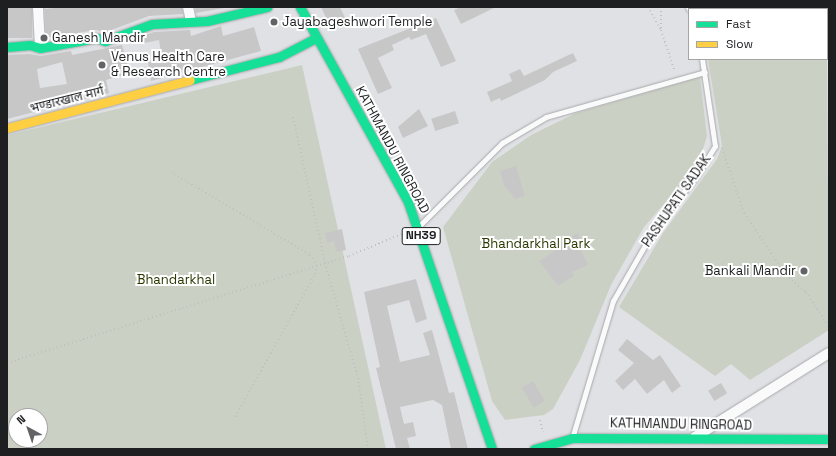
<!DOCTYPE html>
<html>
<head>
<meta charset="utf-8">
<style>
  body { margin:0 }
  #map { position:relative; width:836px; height:456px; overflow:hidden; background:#e0e1e5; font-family:"Space Grotesk","Noto Sans Devanagari",sans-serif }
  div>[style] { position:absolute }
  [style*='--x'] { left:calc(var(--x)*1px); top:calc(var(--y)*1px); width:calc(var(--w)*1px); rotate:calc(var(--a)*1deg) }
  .green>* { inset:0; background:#cbd0c4; transform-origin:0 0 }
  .building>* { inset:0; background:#c8c7c8; transform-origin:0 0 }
  .path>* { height:2px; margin-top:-1px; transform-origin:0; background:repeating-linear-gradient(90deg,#c0c0c0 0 1px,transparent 0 4px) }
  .roads { filter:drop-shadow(0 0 1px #a7a8ab) drop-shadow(0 0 1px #a7a8ab) }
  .lane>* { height:5px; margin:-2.5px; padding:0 2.5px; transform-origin:2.5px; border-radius:2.5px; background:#fafafb }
  .street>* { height:10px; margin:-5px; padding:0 5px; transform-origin:5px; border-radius:5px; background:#fafafb }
  .fast>* { height:9px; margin:-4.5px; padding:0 4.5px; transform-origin:4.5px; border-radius:4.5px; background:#16e098 }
  .slow>* { height:9px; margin:-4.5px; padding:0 4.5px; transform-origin:4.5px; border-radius:4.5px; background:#ffcf43 }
  .dots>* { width:11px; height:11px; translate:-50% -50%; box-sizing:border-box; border:2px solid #fff; border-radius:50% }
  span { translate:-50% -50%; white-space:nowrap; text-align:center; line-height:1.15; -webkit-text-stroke:4px #fff; paint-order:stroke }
  .shield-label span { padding:1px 3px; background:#fff; border:1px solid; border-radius:3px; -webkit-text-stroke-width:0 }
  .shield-label { font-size:12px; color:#1e1f21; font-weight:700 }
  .poi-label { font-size:13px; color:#1e1f21 }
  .left { translate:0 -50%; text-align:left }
  .right { translate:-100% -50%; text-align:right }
  .street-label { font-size:13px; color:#1e1f21 }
  .park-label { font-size:13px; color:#293800 }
  .frame { position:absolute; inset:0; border:8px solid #1e1f21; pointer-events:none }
  .legend { position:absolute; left:688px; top:8px; width:140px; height:52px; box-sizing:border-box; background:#fff; border:1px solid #a5a5a6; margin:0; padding:5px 7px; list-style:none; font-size:12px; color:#1e1f21 }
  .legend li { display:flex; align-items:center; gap:8px; height:20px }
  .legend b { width:20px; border:1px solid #a5a5a6 }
  .north { position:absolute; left:8px; top:408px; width:40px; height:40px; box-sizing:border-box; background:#fff; border:1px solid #a5a5a6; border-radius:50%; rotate:320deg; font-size:11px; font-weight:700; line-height:16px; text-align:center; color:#1e1f21 }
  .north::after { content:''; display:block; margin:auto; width:14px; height:18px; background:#626366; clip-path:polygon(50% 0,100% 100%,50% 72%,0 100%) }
</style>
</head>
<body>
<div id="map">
  <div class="green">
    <i style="left:697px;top:7px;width:118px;height:2px"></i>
    <i style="clip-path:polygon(827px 57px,829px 330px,750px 380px,731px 364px,715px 376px,619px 307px,663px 233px,717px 159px,722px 146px,708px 59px)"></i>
    <i style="clip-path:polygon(evenodd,302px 65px,386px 449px,7px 449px,7px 135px,302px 65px,16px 416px,40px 416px,40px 440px,16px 440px,16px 416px)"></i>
    <i style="clip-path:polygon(700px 77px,707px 136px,698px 165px,644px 227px,611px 285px,580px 360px,553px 409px,544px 415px,505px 420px,492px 401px,443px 227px,492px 162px,531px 135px,576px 113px)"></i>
  </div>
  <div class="building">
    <i style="left:7px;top:7px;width:25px;height:31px"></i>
    <i style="clip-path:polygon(62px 7px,182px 7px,183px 14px,149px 16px,106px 32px,96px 30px,46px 38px,45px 9px)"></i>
    <i style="clip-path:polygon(195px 7px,224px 7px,224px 8px,196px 13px)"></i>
    <i style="clip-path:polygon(321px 7px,340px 7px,345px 18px,329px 24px)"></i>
    <i style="clip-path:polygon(461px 7px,496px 7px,461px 24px,454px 10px)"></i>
    <i style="clip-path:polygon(436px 18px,456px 61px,441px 67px,426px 34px,411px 40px,409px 37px,392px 45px,394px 50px,378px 58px,392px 88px,378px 94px,358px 49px)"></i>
    <i style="clip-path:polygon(221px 26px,223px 36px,254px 27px,261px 51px,151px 81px,148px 62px,162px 59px,159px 40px,139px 44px,138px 38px,154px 32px,190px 30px,191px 36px)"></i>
    <i style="clip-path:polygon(evenodd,122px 45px,130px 73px,106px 80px,109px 93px,7px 119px,7px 55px,29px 54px,41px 56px,71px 51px,72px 55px,122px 45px,62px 62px,67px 84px,40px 88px,37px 69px,62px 62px)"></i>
    <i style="clip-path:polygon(573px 53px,577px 61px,553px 72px,545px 80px,501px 101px,500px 98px,491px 102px,487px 92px,512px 81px,509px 74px,520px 69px,524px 76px)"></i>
    <i style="clip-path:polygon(419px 109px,428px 126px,403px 138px,398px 127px)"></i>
    <i style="left:455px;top:111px;width:13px;height:25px;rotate:72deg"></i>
    <i style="clip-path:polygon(516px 166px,525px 196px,515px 199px,504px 185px,500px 171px)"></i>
    <i style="clip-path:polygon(342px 229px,346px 250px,336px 252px,334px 241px,327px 243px,325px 233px)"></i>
    <i style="clip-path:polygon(578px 233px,585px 248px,581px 250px,588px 265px,572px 272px,574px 276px,558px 286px,539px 261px,562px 246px,560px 242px)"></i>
    <i style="clip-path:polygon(416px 279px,427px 319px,416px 323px,409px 300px,387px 306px,400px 362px,430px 355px,423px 333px,432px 330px,449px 393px,454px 392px,468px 449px,451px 449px,442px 405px,433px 400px,400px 407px,404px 424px,413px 422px,416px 436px,407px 438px,410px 449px,396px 449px,376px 368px,380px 367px,364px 292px)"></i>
    <i style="clip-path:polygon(627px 339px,653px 360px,660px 355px,681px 386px,672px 393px,664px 380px,647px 394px,635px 379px,623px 390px,615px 381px,634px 363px,618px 350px)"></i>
    <i style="left:533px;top:381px;width:23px;height:13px;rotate:59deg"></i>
    <i style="left:721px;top:383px;width:12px;height:15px;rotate:59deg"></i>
  </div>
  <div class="path">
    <i style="--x:149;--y:7;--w:6;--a:81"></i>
    <i style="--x:648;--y:7;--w:26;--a:61"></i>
    <i style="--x:661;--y:30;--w:44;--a:71.6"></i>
    <i style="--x:661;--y:7;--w:22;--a:90"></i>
    <i style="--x:293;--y:117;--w:149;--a:77.6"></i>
    <i style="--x:325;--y:263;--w:120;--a:74"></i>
    <i style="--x:358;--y:378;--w:72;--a:82"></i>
    <i style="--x:722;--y:148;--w:69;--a:71.3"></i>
    <i style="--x:744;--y:213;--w:75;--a:55.9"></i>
    <i style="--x:786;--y:275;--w:26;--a:40"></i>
    <i style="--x:806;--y:292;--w:42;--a:56.7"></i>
    <i style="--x:171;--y:172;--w:162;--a:30.8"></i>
    <i style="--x:310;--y:255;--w:12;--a:55"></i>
    <i style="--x:317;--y:265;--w:11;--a:105"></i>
    <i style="--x:314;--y:276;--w:164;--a:119.2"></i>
    <i style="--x:7;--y:363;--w:358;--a:-17.4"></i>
    <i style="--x:349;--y:256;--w:60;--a:-22.7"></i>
    <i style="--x:540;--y:420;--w:12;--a:76"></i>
  </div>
  <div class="roads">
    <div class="lane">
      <i style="--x:688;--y:7;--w:2;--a:63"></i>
      <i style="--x:420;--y:225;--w:116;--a:-45"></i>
      <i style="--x:502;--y:143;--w:51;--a:-30.6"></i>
      <i style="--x:546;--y:117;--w:165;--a:-15.8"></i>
      <i style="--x:573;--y:435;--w:140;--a:-73.4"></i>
      <i style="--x:613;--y:301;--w:86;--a:-60.2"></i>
      <i style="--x:656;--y:226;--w:62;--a:-50.9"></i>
      <i style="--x:695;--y:178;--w:38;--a:-58"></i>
      <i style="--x:715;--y:146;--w:88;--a:-98.5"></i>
    </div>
    <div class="street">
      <i style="--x:38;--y:7;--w:41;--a:87.2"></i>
      <i style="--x:188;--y:7;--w:14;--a:78"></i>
      <i style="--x:695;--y:437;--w:158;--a:-32.1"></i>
    </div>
    <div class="fast">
      <i style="--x:300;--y:7;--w:223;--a:61"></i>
      <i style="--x:408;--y:202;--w:261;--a:71.2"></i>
      <i style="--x:7;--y:47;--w:23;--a:-5"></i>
      <i style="--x:30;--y:45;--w:10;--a:17"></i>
      <i style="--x:40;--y:48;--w:58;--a:-10"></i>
      <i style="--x:97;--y:38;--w:9;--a:21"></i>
      <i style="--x:105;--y:41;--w:50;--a:-19.9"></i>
      <i style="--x:152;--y:24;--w:55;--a:-3.1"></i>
      <i style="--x:207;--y:21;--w:62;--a:-13.1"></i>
      <i style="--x:190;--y:80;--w:92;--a:-14.5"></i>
      <i style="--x:279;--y:57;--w:42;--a:-27.2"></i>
      <i style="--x:534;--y:449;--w:40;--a:-16"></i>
      <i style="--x:572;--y:438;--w:257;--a:0.2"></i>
    </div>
    <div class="slow">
      <i style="--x:7;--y:128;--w:189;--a:-14.7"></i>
    </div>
  </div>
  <div class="dots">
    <i style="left:274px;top:22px;background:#626366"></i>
    <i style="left:44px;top:38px;background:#626366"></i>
    <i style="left:102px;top:65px;background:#626366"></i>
    <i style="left:804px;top:271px;background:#626366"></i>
  </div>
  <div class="shield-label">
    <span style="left:421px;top:236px">NH39</span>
  </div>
  <div class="poi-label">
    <span class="left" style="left:282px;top:22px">Jayabageshwori Temple</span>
    <span class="left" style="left:52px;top:38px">Ganesh Mandir</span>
    <span class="left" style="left:111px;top:65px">Venus Health Care<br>&amp; Research Centre</span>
    <span class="right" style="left:796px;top:271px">Bankali Mandir</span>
  </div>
  <div class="street-label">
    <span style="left:67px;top:100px;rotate:-14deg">भण्डारखाल मार्ग</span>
    <span style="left:392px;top:150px;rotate:62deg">KATHMANDU RINGROAD</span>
    <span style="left:677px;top:201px;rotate:-55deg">PASHUPATI SADAK</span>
    <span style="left:681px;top:425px;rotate:1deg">KATHMANDU RINGROAD</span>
  </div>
  <div class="park-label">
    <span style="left:536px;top:244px">Bhandarkhal Park</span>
    <span style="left:176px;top:280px">Bhandarkhal</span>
  </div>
  <div class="frame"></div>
  <ul class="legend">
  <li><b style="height:5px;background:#16e098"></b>Fast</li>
  <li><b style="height:5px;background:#ffcf43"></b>Slow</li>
  </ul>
  <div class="north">N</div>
</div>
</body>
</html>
